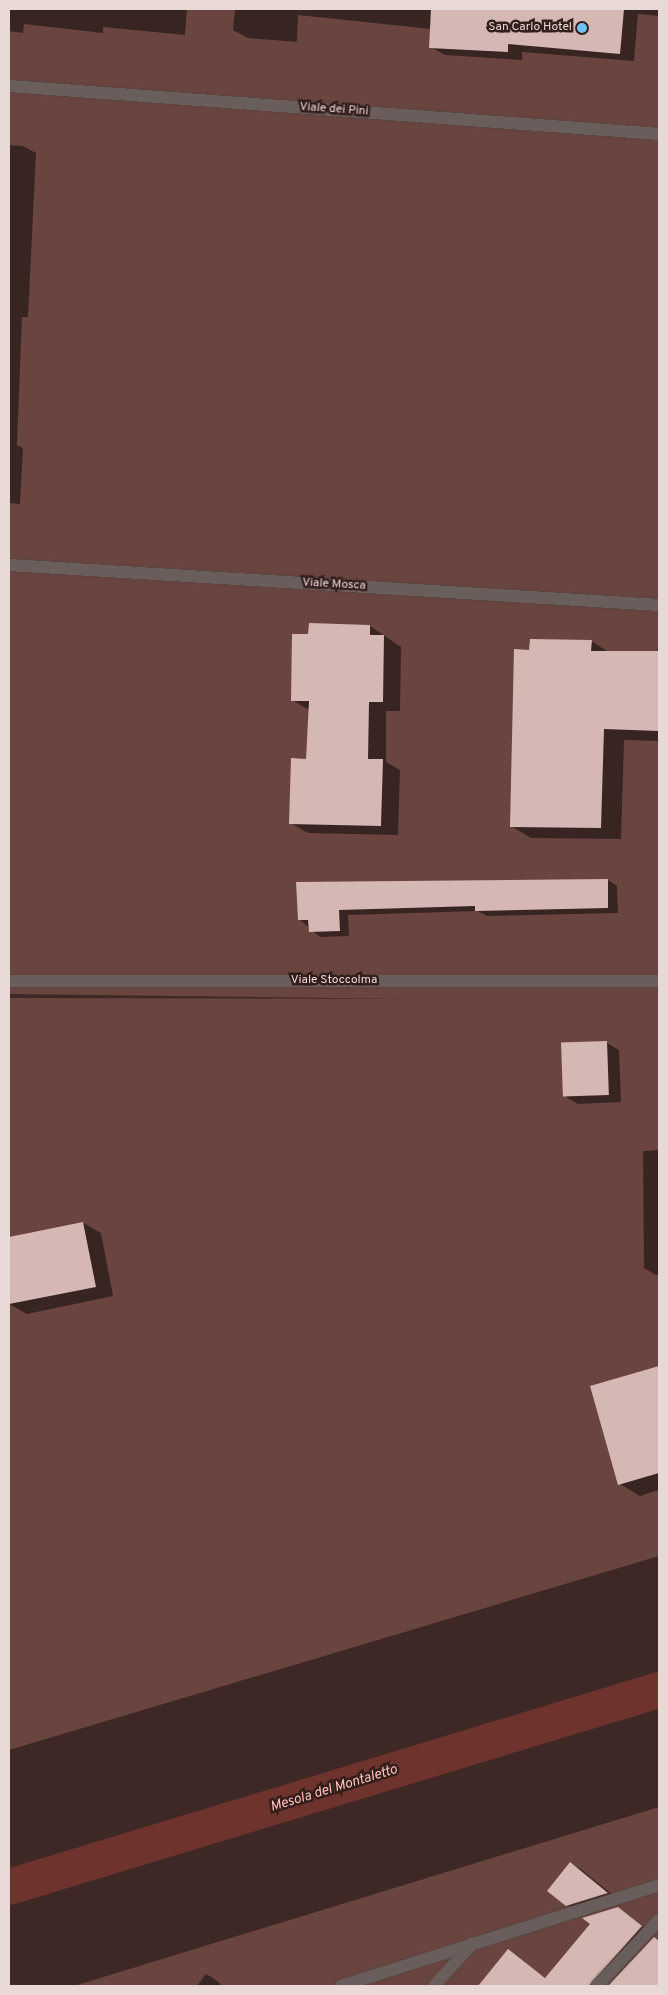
<!DOCTYPE html>
<html>
<head>
<meta charset="utf-8">
<style>
  body { margin:0 }
  #map { position:relative; width:668px; height:1995px; overflow:hidden; background:#3e2825; font-family:Overpass,sans-serif }
  div>[style] { position:absolute }
  [style*='--x'] { left:calc(var(--x)*1px); top:calc(var(--y)*1px); width:calc(var(--w)*1px); rotate:calc(var(--a)*1deg) }
  .green>* { inset:0; background:#6a453f }
  .shadow>* { inset:0; background:#0007 }
  .canal>* { height:36px; margin:-18px; padding:0 18px; transform-origin:18px; border-radius:18px; background:#6d332c }
  .building>* { inset:0; background:#d5b8b3; transform-origin:0 0 }
  .roads { filter:drop-shadow(0 0 1px #594441) drop-shadow(0 0 1px #594441) }
  .lane>* { height:12px; margin:-6px; padding:0 6px; transform-origin:6px; border-radius:6px; background:#6a5e5c }
  .street>* { height:12px; margin:-6px; padding:0 6px; transform-origin:6px; border-radius:6px; background:#6a5e5c }
  .dots>* { width:14px; height:14px; translate:-50% -50%; box-sizing:border-box; border:2px solid #341e1b; border-radius:50% }
  span { translate:-50% -50%; white-space:nowrap; text-align:center; line-height:1.15; -webkit-text-stroke:5px #341e1b; paint-order:stroke }
  .poi-label { font-size:12px; color:#e8d8d6 }
  .right { translate:-100% -50%; text-align:right }
  .street-label { font-size:12px; color:#e8d8d6 }
  .water-label { font-size:14px; color:#fdc3b9; font-style:italic }
  .frame { position:absolute; inset:0; border:10px solid #e8d8d6; pointer-events:none }
</style>
</head>
<body>
<div id="map">
  <div class="green">
    <i style="clip-path:polygon(9px 9px,659px 9px,659px 1556px,9px 1750px,9px 998px,413px 999px,9px 994px)"></i>
    <i style="clip-path:polygon(659px 1807px,659px 1986px,74px 1986px)"></i>
  </div>
  <div class="shadow">
    <i style="clip-path:polygon(9px 9px,187px 9px,185px 35px,103px 27px,103px 33px,24px 24px,23px 33px,9px 31px)"></i>
    <i style="clip-path:polygon(235px 9px,659px 9px,659px 16px,638px 14px,634px 61px,522px 52px,522px 60px,445px 55px,430px 47px,431px 29px,298px 15px,297px 42px,248px 38px,233px 30px)"></i>
    <i style="clip-path:polygon(9px 145px,23px 146px,36px 153px,28px 317px,22px 317px,17px 445px,23px 448px,20px 504px,9px 503px)"></i>
    <i style="clip-path:polygon(370px 626px,401px 647px,400px 711px,386px 711px,386px 762px,400px 770px,398px 835px,308px 833px,290px 823px,308px 760px,309px 710px,292px 700px,309px 636px)"></i>
    <i style="clip-path:polygon(591px 641px,609px 652px,657px 652px,659px 641px,659px 741px,624px 740px,621px 839px,531px 838px,511px 826px,531px 651px)"></i>
    <i style="clip-path:polygon(608px 880px,617px 886px,618px 913px,487px 916px,478px 911px,348px 915px,349px 936px,320px 937px,299px 919px,297px 883px)"></i>
    <i style="clip-path:polygon(607px 1043px,619px 1050px,621px 1102px,578px 1104px,566px 1097px)"></i>
    <i style="clip-path:polygon(659px 1150px,659px 1275px,656px 1275px,644px 1268px,643px 1151px)"></i>
    <i style="clip-path:polygon(83px 1223px,101px 1233px,113px 1296px,27px 1314px,9px 1304px,9px 1238px)"></i>
    <i style="clip-path:polygon(659px 1367px,659px 1490px,640px 1496px,620px 1484px,592px 1387px)"></i>
    <i style="clip-path:polygon(570px 1863px,582px 1870px,619px 1900px,580px 1912px,567px 1905px)"></i>
    <i style="clip-path:polygon(618px 1908px,645px 1929px,597px 1986px,478px 1986px,508px 1951px,547px 1979px)"></i>
    <i style="clip-path:polygon(206px 1974px,213px 1978px,223px 1986px,197px 1986px)"></i>
  </div>
  <div class="canal">
    <i style="--x:9;--y:1887;--w:679;--a:-16.86"></i>
  </div>
  <div class="building">
    <i style="clip-path:polygon(431px 9px,624px 9px,620px 54px,508px 44px,508px 52px,429px 48px)"></i>
    <i style="clip-path:polygon(309px 623px,370px 625px,370px 635px,384px 635px,383px 702px,369px 702px,368px 759px,383px 759px,381px 826px,289px 824px,291px 758px,306px 759px,309px 701px,291px 701px,292px 634px,308px 634px)"></i>
    <i style="clip-path:polygon(530px 639px,592px 640px,591px 651px,659px 651px,659px 731px,604px 729px,601px 828px,510px 827px,514px 649px,529px 650px)"></i>
    <i style="clip-path:polygon(608px 879px,608px 908px,475px 911px,475px 906px,339px 910px,340px 931px,309px 932px,308px 920px,298px 920px,296px 882px)"></i>
    <i style="left:607px;top:1041px;width:54px;height:46px;rotate:88deg"></i>
    <i style="clip-path:polygon(83px 1222px,96px 1287px,9px 1304px,9px 1237px)"></i>
    <i style="clip-path:polygon(659px 1366px,659px 1473px,618px 1485px,590px 1386px)"></i>
    <i style="clip-path:polygon(570px 1862px,608px 1893px,566px 1906px,547px 1891px)"></i>
    <i style="clip-path:polygon(618px 1907px,642px 1926px,589px 1986px,478px 1986px,508px 1949px,545px 1978px,590px 1924px,582px 1918px)"></i>
    <i style="clip-path:polygon(654px 1937px,659px 1941px,659px 1986px,608px 1986px)"></i>
  </div>
  <div class="roads">
    <div class="lane">
      <i style="--x:341;--y:1986;--w:334;--a:-17.6"></i>
      <i style="--x:434;--y:1986;--w:58;--a:-47.8"></i>
      <i style="--x:597;--y:1986;--w:91;--a:-46.8"></i>
    </div>
    <div class="street">
      <i style="--x:9;--y:86;--w:652;--a:4.22"></i>
      <i style="--x:9;--y:565;--w:651;--a:3.52"></i>
      <i style="--x:9;--y:981;--w:650;--a:0"></i>
    </div>
  </div>
  <div class="dots">
    <i style="left:582px;top:28px;background:#72c1f5"></i>
  </div>
  <div class="poi-label">
    <span class="right" style="left:572px;top:28px">San Carlo Hotel</span>
  </div>
  <div class="street-label">
    <span style="left:334px;top:110px;rotate:4deg">Viale dei Pini</span>
    <span style="left:334px;top:585px;rotate:3deg">Viale Mosca</span>
    <span style="left:334px;top:981px">Viale Stoccolma</span>
  </div>
  <div class="water-label">
    <span style="left:334px;top:1789px;rotate:-17deg">Mesola del Montaletto</span>
  </div>
  <div class="frame"></div>
</div>
</body>
</html>
